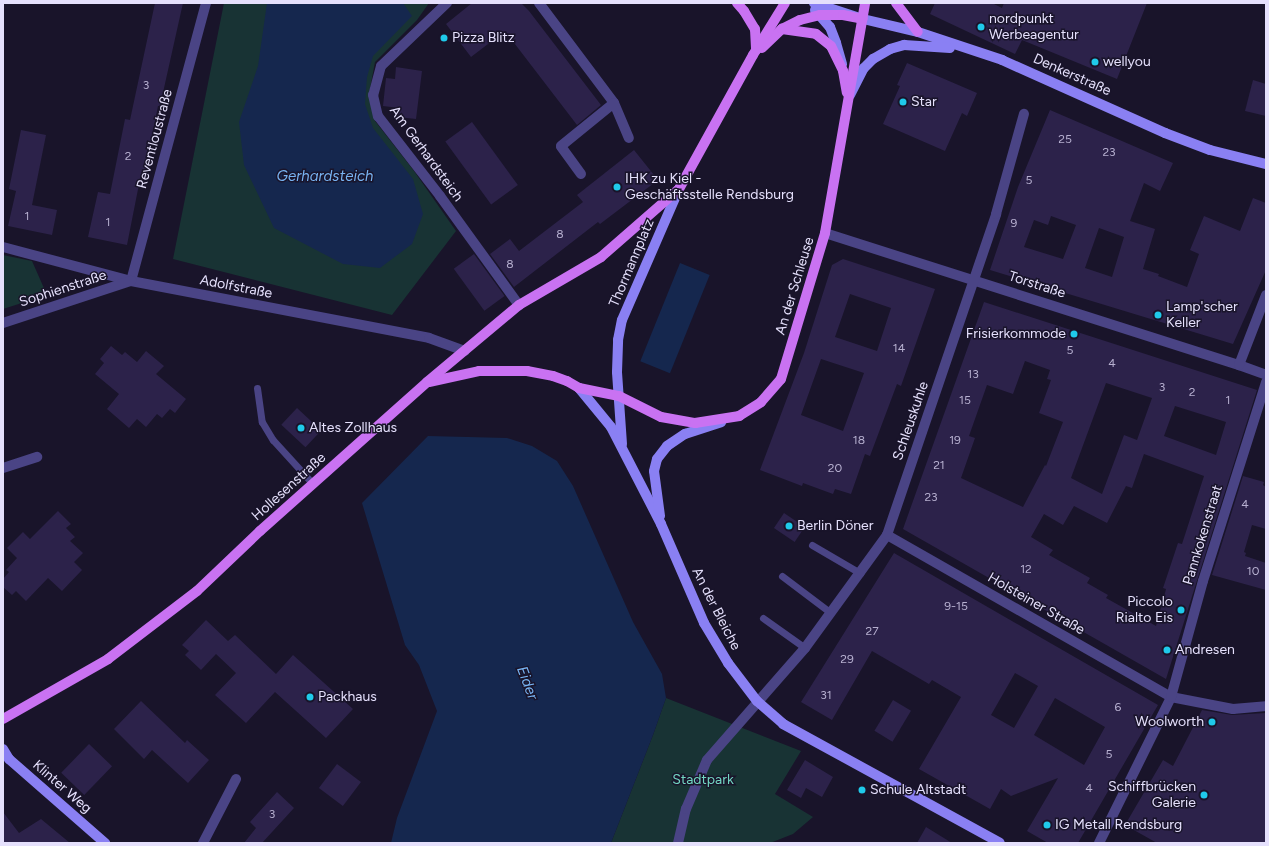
<!DOCTYPE html>
<html>
<head>
<meta charset="utf-8">
<style>
  body { margin:0 }
  #map { position:relative; width:1269px; height:846px; overflow:hidden; background:#19142a; font-family:Figtree,sans-serif }
  div>[style] { position:absolute }
  [style*='--x'] { left:calc(var(--x)*1px); top:calc(var(--y)*1px); width:calc(var(--w)*1px); rotate:calc(var(--a)*1deg) }
  .green>* { inset:0; background:#183334 }
  .water>* { inset:0; background:#15274e; transform-origin:0 0 }
  .building>* { inset:0; background:#2c224a; transform-origin:0 0 }
  .lane>* { height:7px; margin:-3.5px; padding:0 3.5px; transform-origin:3.5px; border-radius:3.5px; background:#4a4485 }
  .street>* { height:10px; margin:-5px; padding:0 5px; transform-origin:5px; border-radius:5px; background:#4a4485 }
  .secondary>* { height:10px; margin:-5px; padding:0 5px; transform-origin:5px; border-radius:5px; background:#8a80f3 }
  .primary>* { height:10px; margin:-5px; padding:0 5px; transform-origin:5px; border-radius:5px; background:#c972f2 }
  .dots>* { width:11px; height:11px; translate:-50% -50%; box-sizing:border-box; border:2px solid #19142a; border-radius:50% }
  span { translate:-50% -50%; white-space:nowrap; text-align:center; line-height:1.15; -webkit-text-stroke:3px #19142a; paint-order:stroke }
  .number-label { font-size:12px; color:#b7b0d0 }
  .number-label span { -webkit-text-stroke-width:0 }
  .poi-label { font-size:14px; color:#e5e0fc }
  .left { translate:0 -50%; text-align:left }
  .right { translate:-100% -50%; text-align:right }
  .street-label { font-size:14px; color:#e5e0fc }
  .park-label { font-size:14px; color:#72d7c3 }
  .water-label { font-size:15px; color:#78b3f2; font-style:italic }
  .frame { position:absolute; inset:0; border:4px solid #e5e0fc; pointer-events:none }
</style>
</head>
<body>
<div id="map">
  <div class="green">
    <i style="clip-path:polygon(224px 3px,429px 3px,417px 20px,375px 62px,369px 94px,375px 121px,414px 171px,456px 231px,392px 315px,173px 259px)"></i>
    <i style="clip-path:polygon(3px 255px,32px 261px,47px 295px,3px 309px)"></i>
    <i style="clip-path:polygon(666px 698px,801px 751px,775px 794px,813px 817px,793px 834px,770px 843px,611px 843px,653px 735px)"></i>
  </div>
  <div class="water">
    <i style="clip-path:polygon(267px 3px,403px 3px,412px 16px,373px 56px,367px 77px,365px 104px,373px 128px,413px 179px,423px 214px,412px 244px,380px 268px,343px 264px,274px 228px,244px 165px,239px 122px,258px 66px)"></i>
    <i style="left:680px;top:263px;width:32px;height:106px;rotate:22deg"></i>
    <i style="clip-path:polygon(428px 436px,507px 438px,532px 446px,557px 461px,573px 486px,633px 622px,662px 674px,666px 698px,653px 735px,611px 843px,391px 843px,397px 818px,437px 711px,419px 665px,405px 645px,362px 503px)"></i>
  </div>
  <div class="building">
    <i style="clip-path:polygon(155px 3px,183px 3px,160px 106px,158px 106px,144px 175px,141px 174px,127px 245px,88px 237px,98px 192px,110px 194px,125px 119px,130px 120px)"></i>
    <i style="clip-path:polygon(472px 3px,521px 3px,529px 11px,601px 105px,577px 125px,505px 31px,471px 57px,446px 24px)"></i>
    <i style="clip-path:polygon(935px 3px,992px 3px,1002px 8px,1004px 3px,1147px 3px,1117px 79px,1022px 40px,1015px 54px,930px 14px)"></i>
    <i style="clip-path:polygon(907px 63px,977px 93px,967px 116px,962px 113px,945px 151px,883px 124px,900px 86px,897px 85px)"></i>
    <i style="clip-path:polygon(396px 67px,422px 71px,416px 119px,398px 117px,399px 108px,383px 106px,386px 78px,395px 79px)"></i>
    <i style="clip-path:polygon(1253px 80px,1266px 84px,1266px 116px,1245px 111px)"></i>
    <i style="clip-path:polygon(evenodd,1050px 110px,1173px 163px,1160px 191px,1144px 183px,1130px 221px,1155px 229px,1143px 269px,1159px 274px,1158px 276px,1187px 287px,1199px 254px,1190px 250px,1204px 216px,1240px 231px,1253px 198px,1266px 203px,1266px 270px,1233px 344px,990px 270px,1018px 187px,1050px 110px,1051px 216px,1076px 225px,1063px 259px,1024px 247px,1034px 220px,1048px 225px,1051px 216px,1050px 110px,1099px 228px,1124px 237px,1112px 277px,1085px 268px,1099px 228px)"></i>
    <i style="left:472px;top:122px;width:78px;height:33px;rotate:54deg"></i>
    <i style="clip-path:polygon(21px 130px,46px 135px,32px 205px,57px 210px,52px 235px,8px 226px,16px 191px,9px 189px)"></i>
    <i style="clip-path:polygon(634px 150px,658px 180px,600px 224px,598px 222px,514px 287px,490px 254px,510px 239px,519px 251px,583px 202px,577px 195px)"></i>
    <i style="left:474px;top:254px;width:52px;height:25px;rotate:54deg"></i>
    <i style="clip-path:polygon(evenodd,843px 259px,935px 289px,901px 386px,897px 384px,870px 456px,865px 454px,851px 494px,835px 489px,833px 494px,803px 483px,802px 486px,760px 470px,804px 353px,832px 265px,843px 259px,850px 294px,891px 308px,877px 351px,835px 337px,850px 294px,843px 259px,821px 359px,864px 373px,843px 431px,801px 415px,821px 359px)"></i>
    <i style="clip-path:polygon(evenodd,984px 302px,1257px 390px,1166px 679px,903px 529px,984px 302px,1025px 361px,1050px 370px,1047px 379px,1051px 380px,1039px 413px,1063px 422px,1046px 466px,1045px 465px,1023px 507px,961px 478px,975px 438px,969px 436px,987px 385px,1013px 394px,1025px 361px,984px 302px,1106px 383px,1152px 398px,1137px 440px,1124px 435px,1102px 494px,1071px 478px,1106px 383px,984px 302px,1175px 406px,1226px 422px,1216px 455px,1164px 436px,1175px 406px,984px 302px,1144px 454px,1204px 476px,1182px 544px,1178px 543px,1163px 588px,1166px 589px,1156px 626px,1106px 598px,1108px 595px,1087px 583px,1090px 578px,1049px 555px,1053px 550px,1031px 537px,1044px 514px,1063px 525px,1074px 506px,1107px 523px,1126px 486px,1132px 488px,1144px 454px)"></i>
    <i style="clip-path:polygon(111px 346px,122px 355px,125px 352px,137px 362px,146px 351px,164px 366px,156px 374px,186px 399px,175px 413px,170px 409px,162px 418px,157px 414px,146px 427px,137px 419px,129px 428px,107px 409px,119px 394px,95px 374px,104px 363px,100px 359px)"></i>
    <i style="left:297px;top:408px;width:33px;height:23px;rotate:43deg"></i>
    <i style="clip-path:polygon(1243px 476px,1264px 482px,1263px 485px,1266px 487px,1266px 529px,1252px 525px,1244px 552px,1246px 553px,1245px 556px,1266px 563px,1266px 590px,1212px 575px)"></i>
    <i style="clip-path:polygon(58px 511px,71px 524px,66px 528px,75px 537px,70px 541px,83px 553px,74px 562px,82px 570px,62px 591px,48px 578px,26px 601px,16px 591px,12px 595px,3px 587px,3px 579px,9px 572px,6px 570px,17px 558px,7px 548px,23px 532px,30px 539px)"></i>
    <i style="left:784px;top:513px;width:25px;height:18px;rotate:34deg"></i>
    <i style="clip-path:polygon(evenodd,894px 553px,1158px 705px,1078px 843px,1048px 843px,1027px 831px,1058px 778px,1011px 796px,1001px 789px,990px 809px,919px 769px,961px 697px,932px 680px,929px 684px,872px 651px,832px 720px,801px 702px,894px 553px,1015px 673px,1038px 686px,1014px 728px,991px 715px,1015px 673px,894px 553px,1055px 698px,1105px 727px,1084px 765px,1034px 735px,1055px 698px)"></i>
    <i style="clip-path:polygon(206px 620px,228px 641px,235px 635px,276px 674px,293px 655px,353px 709px,326px 738px,275px 692px,246px 723px,215px 695px,236px 673px,216px 654px,201px 670px,185px 655px,189px 651px,182px 645px)"></i>
    <i style="left:893px;top:700px;width:21px;height:36px;rotate:31deg"></i>
    <i style="clip-path:polygon(141px 701px,185px 743px,187px 740px,209px 760px,188px 783px,152px 750px,144px 759px,114px 729px)"></i>
    <i style="clip-path:polygon(1202px 710px,1232px 715px,1266px 713px,1266px 843px,1157px 843px,1125px 825px,1163px 760px,1173px 766px)"></i>
    <i style="left:89px;top:744px;width:32px;height:40px;rotate:44deg"></i>
    <i style="clip-path:polygon(805px 760px,833px 777px,822px 797px,806px 788px,801px 798px,787px 790px)"></i>
    <i style="left:337px;top:764px;width:30px;height:30px;rotate:37deg"></i>
    <i style="clip-path:polygon(277px 792px,294px 808px,262px 843px,244px 843px,256px 828px,250px 822px)"></i>
    <i style="clip-path:polygon(3px 812px,19px 833px,41px 819px,70px 843px,3px 843px)"></i>
    <i style="clip-path:polygon(926px 827px,952px 843px,917px 843px)"></i>
  </div>
  <div class="lane">
    <i style="--x:257;--y:388;--w:34;--a:82"></i>
    <i style="--x:262;--y:422;--w:21;--a:59"></i>
    <i style="--x:273;--y:440;--w:59;--a:47.7"></i>
    <i style="--x:812;--y:545;--w:56;--a:30.3"></i>
    <i style="--x:782;--y:576;--w:61;--a:37.1"></i>
    <i style="--x:763;--y:618;--w:52;--a:35.5"></i>
  </div>
  <div class="street">
    <i style="--x:447;--y:3;--w:91;--a:136.3"></i>
    <i style="--x:381;--y:66;--w:30;--a:105"></i>
    <i style="--x:373;--y:95;--w:22;--a:77"></i>
    <i style="--x:378;--y:116;--w:101;--a:52.2"></i>
    <i style="--x:440;--y:196;--w:135;--a:54.1"></i>
    <i style="--x:539;--y:3;--w:125;--a:53.1"></i>
    <i style="--x:614;--y:103;--w:38;--a:67"></i>
    <i style="--x:581;--y:174;--w:34;--a:-126"></i>
    <i style="--x:561;--y:146;--w:68;--a:-39.1"></i>
    <i style="--x:825;--y:233;--w:435;--a:17.7"></i>
    <i style="--x:1239;--y:365;--w:29;--a:20"></i>
    <i style="--x:3;--y:247;--w:132;--a:14.9"></i>
    <i style="--x:131;--y:281;--w:303;--a:10.8"></i>
    <i style="--x:429;--y:338;--w:38;--a:20"></i>
    <i style="--x:131;--y:281;--w:288;--a:-74.9"></i>
    <i style="--x:3;--y:323;--w:135;--a:-18.2"></i>
    <i style="--x:1239;--y:365;--w:75;--a:-68.9"></i>
    <i style="--x:3;--y:468;--w:36;--a:-18"></i>
    <i style="--x:887;--y:535;--w:327;--a:29.7"></i>
    <i style="--x:1171;--y:697;--w:63;--a:11"></i>
    <i style="--x:1233;--y:709;--w:33;--a:-5"></i>
    <i style="--x:203;--y:843;--w:72;--a:-62.7"></i>
    <i style="--x:678;--y:843;--w:35;--a:-77"></i>
    <i style="--x:686;--y:809;--w:53;--a:-66.8"></i>
    <i style="--x:707;--y:760;--w:149;--a:-48.8"></i>
    <i style="--x:805;--y:648;--w:140;--a:-54"></i>
    <i style="--x:887;--y:535;--w:339;--a:-71.2"></i>
    <i style="--x:996;--y:214;--w:104;--a:-74.4"></i>
    <i style="--x:1099;--y:843;--w:163;--a:-63.7"></i>
    <i style="--x:1171;--y:697;--w:120;--a:-74.6"></i>
    <i style="--x:1203;--y:581;--w:209;--a:-72.4"></i>
  </div>
  <div class="secondary">
    <i style="--x:814;--y:3;--w:52;--a:18.1"></i>
    <i style="--x:863;--y:19;--w:57;--a:13.3"></i>
    <i style="--x:918;--y:32;--w:89;--a:18.4"></i>
    <i style="--x:1002;--y:60;--w:179;--a:24.1"></i>
    <i style="--x:1165;--y:133;--w:48;--a:20.7"></i>
    <i style="--x:1210;--y:150;--w:58;--a:14"></i>
    <i style="--x:815;--y:10;--w:23;--a:49"></i>
    <i style="--x:830;--y:27;--w:17;--a:69"></i>
    <i style="--x:836;--y:43;--w:22;--a:74"></i>
    <i style="--x:850;--y:95;--w:30;--a:-63"></i>
    <i style="--x:864;--y:68;--w:13;--a:-45"></i>
    <i style="--x:873;--y:59;--w:20;--a:-30"></i>
    <i style="--x:890;--y:49;--w:15;--a:-16"></i>
    <i style="--x:904;--y:45;--w:46;--a:3.7"></i>
    <i style="--x:579;--y:388;--w:50;--a:50.6"></i>
    <i style="--x:611;--y:427;--w:109;--a:62.7"></i>
    <i style="--x:661;--y:524;--w:108;--a:66.5"></i>
    <i style="--x:704;--y:623;--w:47;--a:59"></i>
    <i style="--x:728;--y:663;--w:48;--a:52.7"></i>
    <i style="--x:757;--y:701;--w:35;--a:41"></i>
    <i style="--x:783;--y:724;--w:247;--a:28.7"></i>
    <i style="--x:622;--y:444;--w:72;--a:-94"></i>
    <i style="--x:617;--y:372;--w:32;--a:-88"></i>
    <i style="--x:618;--y:340;--w:20;--a:-79"></i>
    <i style="--x:622;--y:320;--w:143;--a:-66.5"></i>
    <i style="--x:660;--y:516;--w:45;--a:-97.6"></i>
    <i style="--x:654;--y:471;--w:12;--a:-76"></i>
    <i style="--x:657;--y:459;--w:16;--a:-52"></i>
    <i style="--x:667;--y:446;--w:22;--a:-34"></i>
    <i style="--x:685;--y:434;--w:38;--a:-18"></i>
    <i style="--x:3;--y:749;--w:12;--a:59"></i>
    <i style="--x:9;--y:759;--w:128;--a:41.2"></i>
  </div>
  <div class="primary">
    <i style="--x:737;--y:3;--w:11;--a:49"></i>
    <i style="--x:744;--y:11;--w:21;--a:59"></i>
    <i style="--x:755;--y:29;--w:21;--a:87"></i>
    <i style="--x:896;--y:3;--w:36;--a:53"></i>
    <i style="--x:782;--y:29;--w:34;--a:8"></i>
    <i style="--x:816;--y:34;--w:19;--a:39"></i>
    <i style="--x:831;--y:46;--w:28;--a:64"></i>
    <i style="--x:843;--y:71;--w:22;--a:80"></i>
    <i style="--x:762;--y:48;--w:28;--a:-44"></i>
    <i style="--x:782;--y:29;--w:20;--a:-27"></i>
    <i style="--x:800;--y:20;--w:21;--a:-14"></i>
    <i style="--x:820;--y:15;--w:23;--a:0"></i>
    <i style="--x:843;--y:15;--w:20;--a:11"></i>
    <i style="--x:429;--y:382;--w:51;--a:-12.4"></i>
    <i style="--x:479;--y:371;--w:48;--a:0"></i>
    <i style="--x:527;--y:371;--w:26;--a:11"></i>
    <i style="--x:553;--y:376;--w:15;--a:20"></i>
    <i style="--x:567;--y:381;--w:14;--a:30"></i>
    <i style="--x:579;--y:388;--w:41;--a:11.3"></i>
    <i style="--x:619;--y:396;--w:47;--a:26.6"></i>
    <i style="--x:661;--y:417;--w:35;--a:10"></i>
    <i style="--x:695;--y:423;--w:45;--a:-9"></i>
    <i style="--x:739;--y:416;--w:26;--a:-32"></i>
    <i style="--x:761;--y:402;--w:30;--a:-49"></i>
    <i style="--x:781;--y:379;--w:152;--a:-73.2"></i>
    <i style="--x:825;--y:233;--w:233;--a:-80.1"></i>
    <i style="--x:3;--y:719;--w:121;--a:-29.7"></i>
    <i style="--x:108;--y:659;--w:112;--a:-37.4"></i>
    <i style="--x:197;--y:591;--w:87;--a:-43.6"></i>
    <i style="--x:260;--y:531;--w:224;--a:-41.7"></i>
    <i style="--x:427;--y:382;--w:120;--a:-39.9"></i>
    <i style="--x:519;--y:305;--w:95;--a:-30.3"></i>
    <i style="--x:601;--y:257;--w:103;--a:-41.1"></i>
    <i style="--x:679;--y:189;--w:153;--a:-61.1"></i>
    <i style="--x:753;--y:55;--w:61;--a:-58.4"></i>
  </div>
  <div class="dots">
    <i style="left:981px;top:27px;background:#1fcaea"></i>
    <i style="left:444px;top:38px;background:#1fcaea"></i>
    <i style="left:1095px;top:62px;background:#1fcaea"></i>
    <i style="left:903px;top:102px;background:#1fcaea"></i>
    <i style="left:617px;top:187px;background:#1fcaea"></i>
    <i style="left:1158px;top:315px;background:#1fcaea"></i>
    <i style="left:1074px;top:334px;background:#1fcaea"></i>
    <i style="left:301px;top:428px;background:#1fcaea"></i>
    <i style="left:789px;top:526px;background:#1fcaea"></i>
    <i style="left:1181px;top:610px;background:#1fcaea"></i>
    <i style="left:1167px;top:650px;background:#1fcaea"></i>
    <i style="left:310px;top:697px;background:#1fcaea"></i>
    <i style="left:1212px;top:722px;background:#1fcaea"></i>
    <i style="left:862px;top:790px;background:#1fcaea"></i>
    <i style="left:1204px;top:795px;background:#1fcaea"></i>
    <i style="left:1047px;top:825px;background:#1fcaea"></i>
  </div>
  <div class="number-label">
    <span style="left:146px;top:86px">3</span>
    <span style="left:1065px;top:140px">25</span>
    <span style="left:1109px;top:153px">23</span>
    <span style="left:128px;top:157px">2</span>
    <span style="left:1029px;top:181px">5</span>
    <span style="left:27px;top:217px">1</span>
    <span style="left:108px;top:223px">1</span>
    <span style="left:1014px;top:224px">9</span>
    <span style="left:560px;top:235px">8</span>
    <span style="left:510px;top:265px">8</span>
    <span style="left:899px;top:349px">14</span>
    <span style="left:1070px;top:351px">5</span>
    <span style="left:1112px;top:364px">4</span>
    <span style="left:973px;top:375px">13</span>
    <span style="left:1162px;top:388px">3</span>
    <span style="left:1192px;top:393px">2</span>
    <span style="left:965px;top:401px">15</span>
    <span style="left:1228px;top:401px">1</span>
    <span style="left:859px;top:441px">18</span>
    <span style="left:955px;top:441px">19</span>
    <span style="left:939px;top:466px">21</span>
    <span style="left:835px;top:469px">20</span>
    <span style="left:931px;top:498px">23</span>
    <span style="left:1245px;top:505px">4</span>
    <span style="left:1026px;top:570px">12</span>
    <span style="left:1253px;top:572px">10</span>
    <span style="left:956px;top:607px">9-15</span>
    <span style="left:872px;top:632px">27</span>
    <span style="left:847px;top:660px">29</span>
    <span style="left:826px;top:696px">31</span>
    <span style="left:1118px;top:708px">6</span>
    <span style="left:1109px;top:755px">5</span>
    <span style="left:1089px;top:789px">4</span>
    <span style="left:272px;top:815px">3</span>
  </div>
  <div class="poi-label">
    <span class="left" style="left:989px;top:27px">nordpunkt<br>Werbeagentur</span>
    <span class="left" style="left:452px;top:38px">Pizza Blitz</span>
    <span class="left" style="left:1103px;top:62px">wellyou</span>
    <span class="left" style="left:911px;top:102px">Star</span>
    <span class="left" style="left:625px;top:187px">IHK zu Kiel -<br>Geschäftsstelle Rendsburg</span>
    <span class="left" style="left:1166px;top:315px">Lamp'scher<br>Keller</span>
    <span class="right" style="left:1066px;top:334px">Frisierkommode</span>
    <span class="left" style="left:309px;top:428px">Altes Zollhaus</span>
    <span class="left" style="left:797px;top:526px">Berlin Döner</span>
    <span class="right" style="left:1173px;top:610px">Piccolo<br>Rialto Eis</span>
    <span class="left" style="left:1175px;top:650px">Andresen</span>
    <span class="left" style="left:318px;top:697px">Packhaus</span>
    <span class="right" style="left:1204px;top:722px">Woolworth</span>
    <span class="right" style="left:1196px;top:795px">Schiffbrücken<br>Galerie</span>
    <span class="left" style="left:870px;top:790px">Schule Altstadt</span>
    <span class="left" style="left:1055px;top:825px">IG Metall Rendsburg</span>
  </div>
  <div class="street-label">
    <span style="left:1072px;top:75px;rotate:24deg">Denkerstraße</span>
    <span style="left:155px;top:139px;rotate:-75deg">Reventloustraße</span>
    <span style="left:426px;top:154px;rotate:54deg">Am Gerhardsteich</span>
    <span style="left:632px;top:263px;rotate:-67deg">Thormannplatz</span>
    <span style="left:1037px;top:285px;rotate:18deg">Torstraße</span>
    <span style="left:795px;top:286px;rotate:-73deg">An der Schleuse</span>
    <span style="left:236px;top:287px;rotate:11deg">Adolfstraße</span>
    <span style="left:63px;top:289px;rotate:-18deg">Sophienstraße</span>
    <span style="left:911px;top:421px;rotate:-71deg">Schleuskuhle</span>
    <span style="left:289px;top:487px;rotate:-42deg">Hollesenstraße</span>
    <span style="left:1203px;top:535px;rotate:-73deg">Pannkokenstraat</span>
    <span style="left:1036px;top:604px;rotate:30deg">Holsteiner Straße</span>
    <span style="left:716px;top:609px;rotate:63deg">An der Bleiche</span>
    <span style="left:62px;top:787px;rotate:41deg">Klinter Weg</span>
  </div>
  <div class="park-label">
    <span style="left:703px;top:780px">Stadtpark</span>
  </div>
  <div class="water-label">
    <span style="left:325px;top:177px">Gerhardsteich</span>
    <span style="left:527px;top:683px;rotate:69deg">Eider</span>
  </div>
  <div class="frame"></div>
</div>
</body>
</html>
